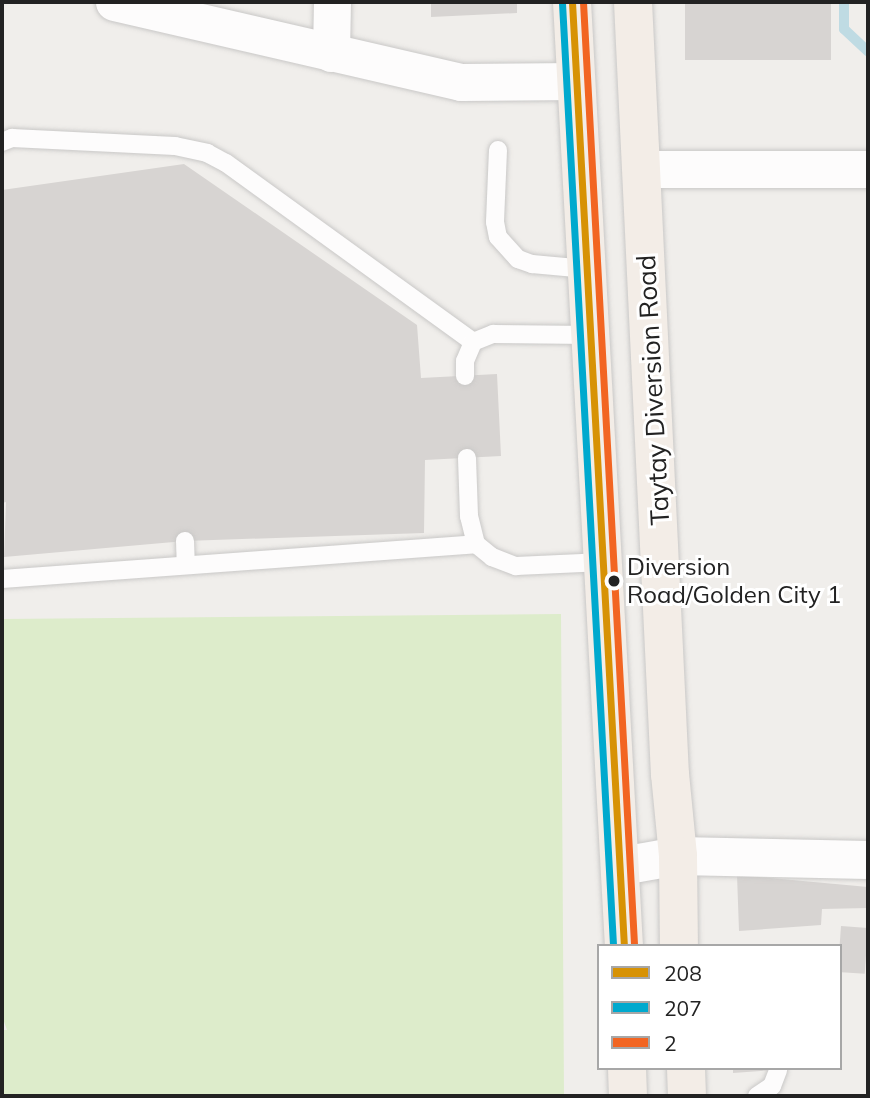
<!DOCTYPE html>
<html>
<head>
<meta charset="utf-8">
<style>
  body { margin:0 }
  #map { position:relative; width:870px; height:1098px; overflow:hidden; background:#f0eeeb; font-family:Mulish,sans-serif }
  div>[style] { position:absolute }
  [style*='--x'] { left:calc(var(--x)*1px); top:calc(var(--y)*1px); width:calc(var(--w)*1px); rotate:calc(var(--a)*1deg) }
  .grass>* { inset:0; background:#ddeccb }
  .stream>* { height:10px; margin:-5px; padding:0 5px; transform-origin:5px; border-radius:5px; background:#bfdbe3 }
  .building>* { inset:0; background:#d7d4d2; transform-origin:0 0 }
  .roads { filter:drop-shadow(0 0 2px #c9c8c7) drop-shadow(0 0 2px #c9c8c7) }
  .service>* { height:18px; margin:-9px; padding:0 9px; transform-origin:9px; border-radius:9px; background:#fdfcfc }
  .minor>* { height:37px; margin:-18.5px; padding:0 18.5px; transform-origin:18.5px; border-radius:18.5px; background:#fdfcfc }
  .tertiary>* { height:38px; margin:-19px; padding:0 19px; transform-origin:19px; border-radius:19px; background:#fdfcfc }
  .primary>* { height:38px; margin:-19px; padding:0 19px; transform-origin:19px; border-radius:19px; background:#f3ede7 }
  .bus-1>* { height:7px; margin:-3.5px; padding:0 3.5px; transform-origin:3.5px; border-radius:3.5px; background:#d79205 }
  .bus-2>* { height:7px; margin:-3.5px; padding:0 3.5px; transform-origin:3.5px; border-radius:3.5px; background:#00a9ce }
  .bus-3>* { height:7px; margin:-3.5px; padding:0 3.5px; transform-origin:3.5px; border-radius:3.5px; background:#f26522 }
  .dots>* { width:19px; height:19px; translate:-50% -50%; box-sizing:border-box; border:4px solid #fff; border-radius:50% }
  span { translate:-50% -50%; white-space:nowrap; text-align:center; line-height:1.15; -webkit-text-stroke:6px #fff; paint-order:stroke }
  .bus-label { font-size:24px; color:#222 }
  .left { translate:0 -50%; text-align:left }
  .street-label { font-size:26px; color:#222 }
  .frame { position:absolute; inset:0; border:4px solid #222; pointer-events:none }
  .legend { position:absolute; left:597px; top:944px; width:245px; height:126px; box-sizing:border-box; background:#fff; border:2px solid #a7a7a7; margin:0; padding:9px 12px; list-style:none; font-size:21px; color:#222 }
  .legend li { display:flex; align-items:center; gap:14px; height:35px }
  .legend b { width:35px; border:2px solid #a7a7a7 }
</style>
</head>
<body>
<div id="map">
  <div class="grass">
    <i style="clip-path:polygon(561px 614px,564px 1096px,2px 1096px,2px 1030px,7px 1030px,2px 1016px,2px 619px)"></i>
  </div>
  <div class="stream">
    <i style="--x:844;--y:2;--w:27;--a:90"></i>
    <i style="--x:844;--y:29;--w:33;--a:43"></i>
  </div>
  <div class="building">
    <i style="clip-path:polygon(431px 2px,517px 2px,517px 13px,431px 17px)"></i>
    <i style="left:685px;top:2px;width:146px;height:58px"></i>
    <i style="clip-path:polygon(184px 164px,417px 325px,421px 378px,497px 374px,501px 456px,425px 460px,424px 533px,185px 541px,4px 557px,6px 502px,2px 503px,2px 190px)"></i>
    <i style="clip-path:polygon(737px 875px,868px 887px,868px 908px,822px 909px,821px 925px,739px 931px)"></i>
    <i style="left:841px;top:926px;width:27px;height:46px;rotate:4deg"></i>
    <i style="clip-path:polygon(733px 1068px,773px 1068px,773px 1070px,733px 1073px)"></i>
  </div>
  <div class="roads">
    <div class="service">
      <i style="--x:2;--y:142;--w:11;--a:-22"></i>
      <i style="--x:12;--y:138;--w:163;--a:2.8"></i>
      <i style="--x:175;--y:146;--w:33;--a:12"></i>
      <i style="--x:207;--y:153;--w:21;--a:28"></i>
      <i style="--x:226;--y:163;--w:305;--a:35.9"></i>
      <i style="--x:498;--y:150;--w:72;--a:92.4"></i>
      <i style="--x:495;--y:222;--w:15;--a:79"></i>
      <i style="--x:498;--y:237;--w:30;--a:48"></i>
      <i style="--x:518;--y:259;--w:15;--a:20"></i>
      <i style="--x:532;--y:264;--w:55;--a:5.2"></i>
      <i style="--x:465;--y:376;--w:15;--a:-90"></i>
      <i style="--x:465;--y:361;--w:21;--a:-67"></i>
      <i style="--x:473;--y:342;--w:22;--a:-22"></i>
      <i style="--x:493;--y:334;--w:98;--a:0.6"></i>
      <i style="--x:467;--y:458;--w:58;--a:88"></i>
      <i style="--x:469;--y:516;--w:29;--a:76"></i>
      <i style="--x:476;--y:544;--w:21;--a:39"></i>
      <i style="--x:492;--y:557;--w:26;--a:21"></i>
      <i style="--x:516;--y:566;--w:88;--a:-2.6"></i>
      <i style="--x:185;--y:541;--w:24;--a:88"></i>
      <i style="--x:2;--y:579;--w:475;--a:-4.2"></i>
      <i style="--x:757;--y:1096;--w:18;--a:-34"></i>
      <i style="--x:772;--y:1086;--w:17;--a:-69"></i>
    </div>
    <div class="minor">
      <i style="--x:114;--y:2;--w:356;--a:13"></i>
      <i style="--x:461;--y:82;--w:115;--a:-0.5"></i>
      <i style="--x:331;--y:53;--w:51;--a:-88.9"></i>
      <i style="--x:643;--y:169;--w:225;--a:0"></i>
    </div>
    <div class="tertiary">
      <i style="--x:622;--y:866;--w:57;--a:-10.1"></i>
      <i style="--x:678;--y:856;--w:190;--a:1.2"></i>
    </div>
    <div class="primary">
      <i style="--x:572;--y:2;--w:945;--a:86.85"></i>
      <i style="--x:633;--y:2;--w:773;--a:87.26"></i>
      <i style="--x:670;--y:774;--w:82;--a:84.4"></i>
      <i style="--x:678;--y:856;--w:90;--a:89.4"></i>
      <i style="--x:627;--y:1068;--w:28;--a:88"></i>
      <i style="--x:686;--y:1068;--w:28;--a:88"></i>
    </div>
  </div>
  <div class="bus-1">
    <i style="--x:572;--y:2;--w:945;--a:86.85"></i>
  </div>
  <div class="bus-2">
    <i style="--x:562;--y:3;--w:944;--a:86.9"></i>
  </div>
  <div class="bus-3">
    <i style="--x:583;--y:2;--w:944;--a:86.9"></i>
  </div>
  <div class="dots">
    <i style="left:614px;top:581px;background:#222"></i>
  </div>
  <div class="bus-label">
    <span class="left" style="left:627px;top:581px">Diversion<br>Road/Golden City 1</span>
  </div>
  <div class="street-label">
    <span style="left:653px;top:390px;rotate:-93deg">Taytay Diversion Road</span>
  </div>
  <div class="frame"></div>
  <ul class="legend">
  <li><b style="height:9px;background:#d79205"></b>208</li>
  <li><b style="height:9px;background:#00a9ce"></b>207</li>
  <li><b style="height:9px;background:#f26522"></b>2</li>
  </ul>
</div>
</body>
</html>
